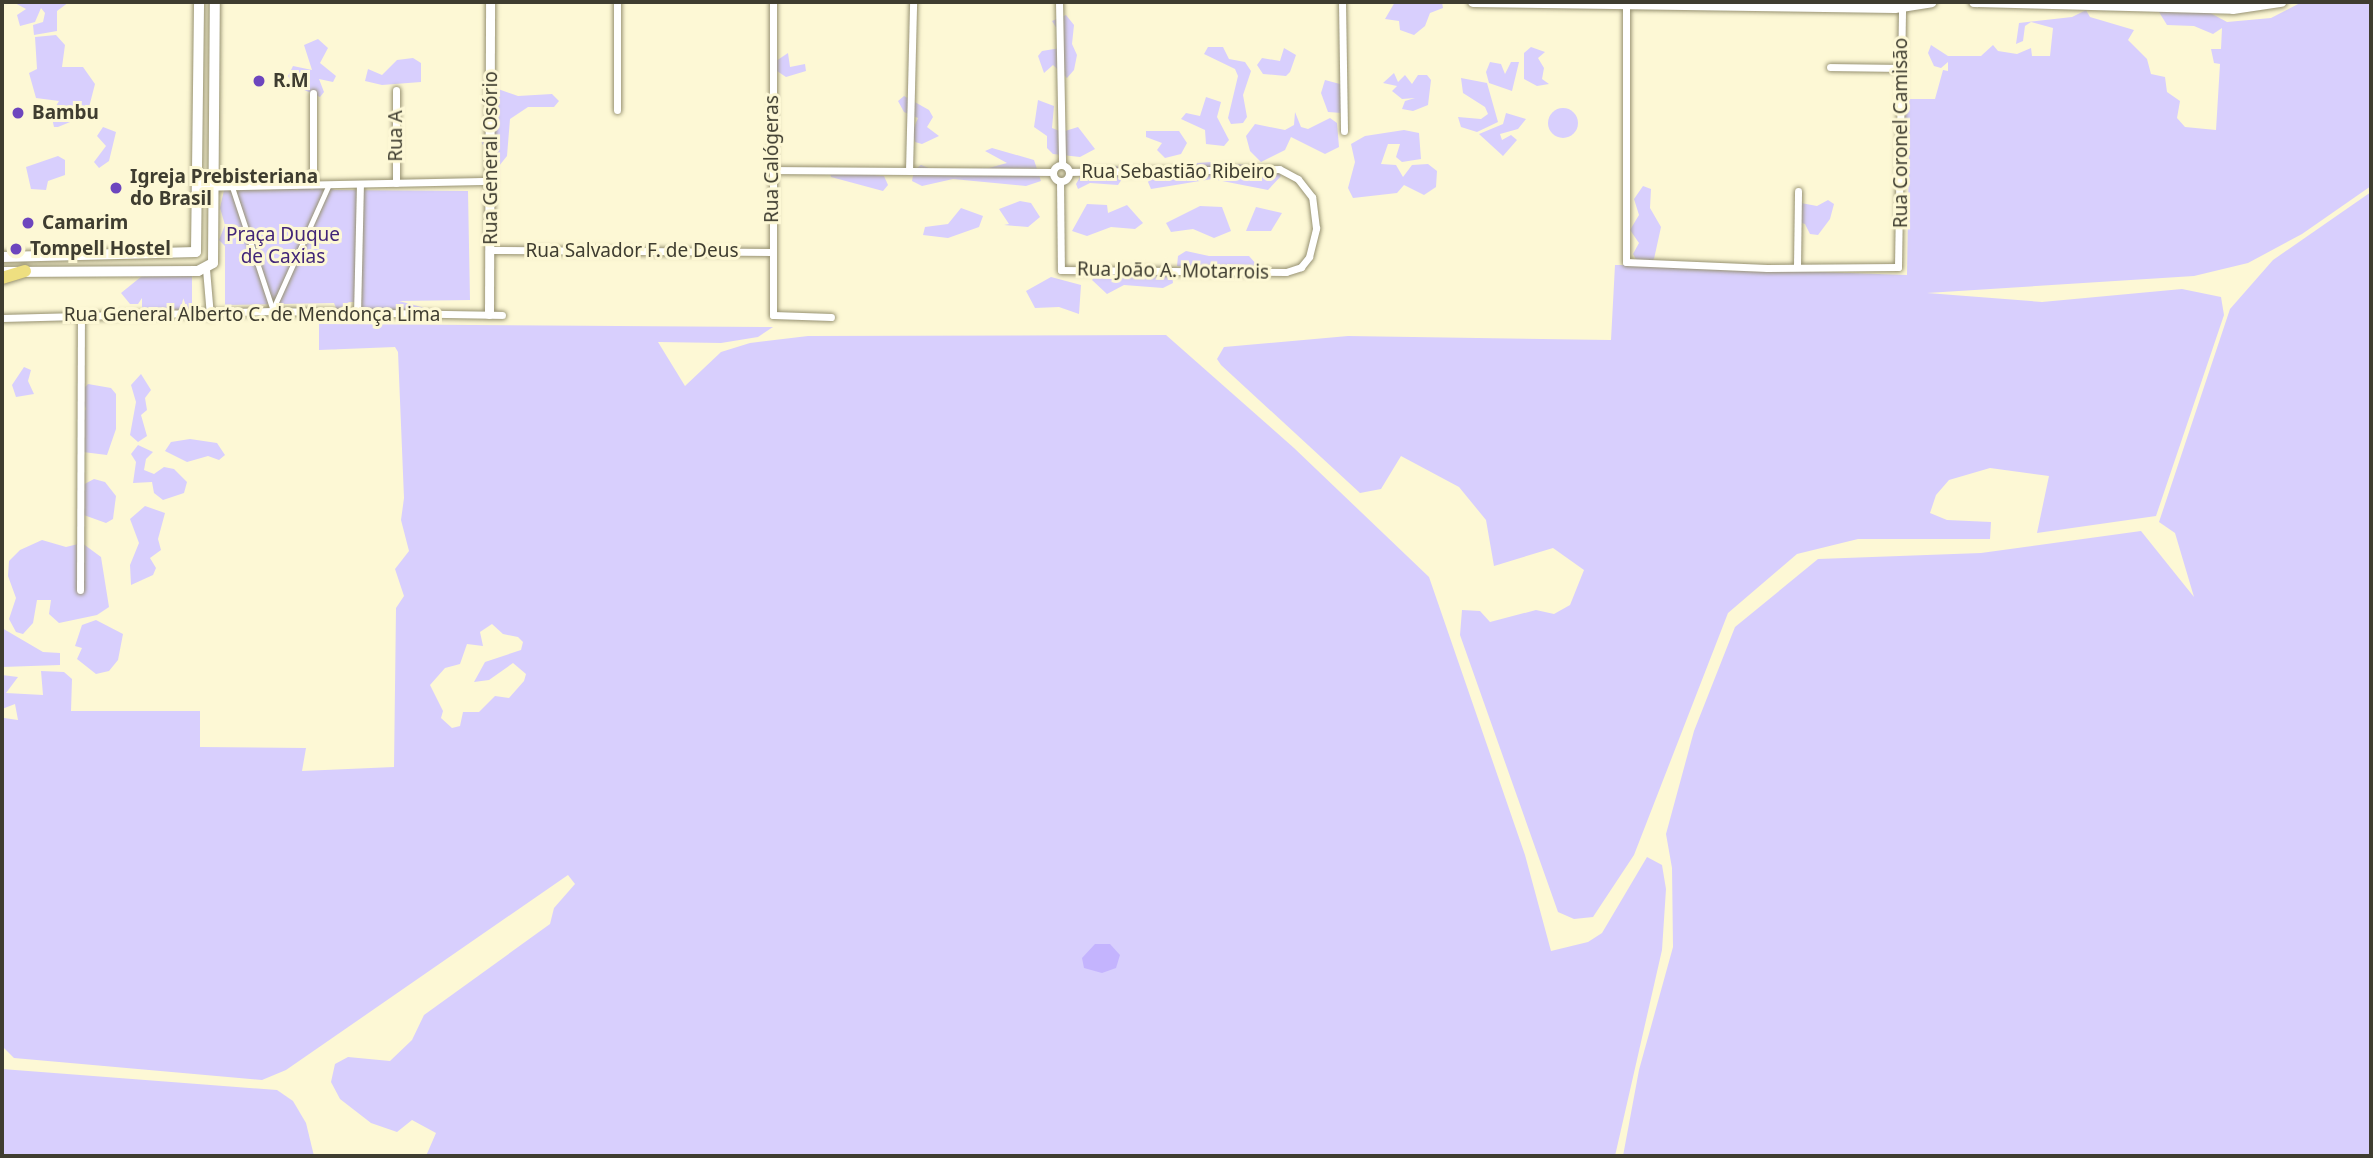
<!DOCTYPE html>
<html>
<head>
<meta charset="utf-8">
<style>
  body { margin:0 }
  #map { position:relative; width:2373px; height:1158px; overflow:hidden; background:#fdf8d5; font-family:"Noto Sans",sans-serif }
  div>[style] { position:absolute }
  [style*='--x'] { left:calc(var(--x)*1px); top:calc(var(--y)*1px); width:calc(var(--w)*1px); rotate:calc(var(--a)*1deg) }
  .green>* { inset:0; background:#d8cffd }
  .round { border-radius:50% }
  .water>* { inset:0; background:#c4b4fe }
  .roads { filter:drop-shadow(0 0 2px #969171) drop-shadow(0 0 2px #969171) }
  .pedestrian>* { height:5px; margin:-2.5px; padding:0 2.5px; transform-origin:2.5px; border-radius:2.5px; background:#fff }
  .minor>* { height:7px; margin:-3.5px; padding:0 3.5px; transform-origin:3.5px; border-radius:3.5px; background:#fff }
  .minor>.ring { margin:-3.5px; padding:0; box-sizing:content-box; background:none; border:7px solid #fff; border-radius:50% }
  .tertiary>* { height:9px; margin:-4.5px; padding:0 4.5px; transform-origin:4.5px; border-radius:4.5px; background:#fff }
  .secondary>* { height:10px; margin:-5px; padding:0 5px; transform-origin:5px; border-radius:5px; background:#fff }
  .primary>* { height:12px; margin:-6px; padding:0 6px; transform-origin:6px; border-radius:6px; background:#eedf80 }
  .dots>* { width:19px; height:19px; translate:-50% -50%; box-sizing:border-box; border:4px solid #fdf8d5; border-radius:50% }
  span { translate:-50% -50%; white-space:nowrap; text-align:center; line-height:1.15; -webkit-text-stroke:6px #fdf8d5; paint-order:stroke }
  .poi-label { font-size:19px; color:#3f3d30; font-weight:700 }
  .left { translate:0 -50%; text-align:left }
  .street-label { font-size:19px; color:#3f3d30 }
  .park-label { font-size:19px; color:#412578 }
  .frame { position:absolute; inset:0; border:4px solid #3f3d30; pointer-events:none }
</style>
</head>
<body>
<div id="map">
  <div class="green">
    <i style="clip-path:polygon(13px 2px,69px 2px,57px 11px,57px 31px,34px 35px,33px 25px,43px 22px,45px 13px,41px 8px,35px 22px,20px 26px,17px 15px,26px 9px)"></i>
    <i style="clip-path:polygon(1395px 2px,1442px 2px,1443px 8px,1430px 13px,1425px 26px,1414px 35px,1400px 30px,1399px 21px,1385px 19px)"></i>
    <i style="clip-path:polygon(2302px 2px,2371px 2px,2371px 186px,2302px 234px,2248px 263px,2194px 276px,1927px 293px,2042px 302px,2182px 289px,2221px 297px,2224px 315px,2156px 516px,2037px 533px,2049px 476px,1990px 468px,1949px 480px,1936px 495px,1930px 513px,1947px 520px,1991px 522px,1990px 539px,1858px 539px,1797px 554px,1728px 613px,1634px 855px,1593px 917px,1574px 919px,1558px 912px,1460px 635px,1462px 610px,1480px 611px,1490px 622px,1536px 610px,1554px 614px,1570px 605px,1584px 570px,1553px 548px,1494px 566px,1486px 520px,1459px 487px,1401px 456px,1381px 489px,1360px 493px,1221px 365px,1217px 359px,1224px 347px,1348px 336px,1611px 340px,1615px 265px,1639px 265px,1633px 254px,1639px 243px,1630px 230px,1639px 215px,1634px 199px,1643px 186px,1651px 189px,1650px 208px,1661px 227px,1654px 259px,1644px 266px,1907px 275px,1909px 153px,1903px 145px,1906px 124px,1900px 113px,1910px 99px,1935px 99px,1943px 70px,1948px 71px,1948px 62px,1941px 68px,1934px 66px,1928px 53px,1931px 45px,1948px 56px,1981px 56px,1993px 45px,1998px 51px,2017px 54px,2031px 48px,2032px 56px,2050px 56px,2053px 28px,2031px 22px,2025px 26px,2023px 41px,2016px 44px,2019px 23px,2072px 17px,2086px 10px,2090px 17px,2134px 30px,2128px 40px,2147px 59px,2151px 74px,2165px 77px,2167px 92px,2180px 101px,2177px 118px,2185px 127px,2216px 130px,2220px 64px,2214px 63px,2211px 49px,2221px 49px,2222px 28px,2213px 34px,2194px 26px,2167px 25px,2159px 12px,2172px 2px,2190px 2px,2227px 22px,2271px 18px)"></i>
    <i style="clip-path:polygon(1066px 15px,1074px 25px,1072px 44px,1077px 55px,1074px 70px,1067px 78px,1053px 65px,1044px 73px,1038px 56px,1042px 51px,1060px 48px,1062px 37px,1052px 21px)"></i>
    <i style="clip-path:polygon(56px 35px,65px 45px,62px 67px,83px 67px,95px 84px,87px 115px,58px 127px,54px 127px,51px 114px,59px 101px,36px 98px,29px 73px,37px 69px,35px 37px)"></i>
    <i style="clip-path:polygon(318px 39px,328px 48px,320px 63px,336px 76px,333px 82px,319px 79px,324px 92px,320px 97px,293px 85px,288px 76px,293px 66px,312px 70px,304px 45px)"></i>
    <i style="clip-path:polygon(1208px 47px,1223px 47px,1229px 59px,1245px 62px,1251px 71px,1243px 95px,1247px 117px,1243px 123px,1231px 124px,1228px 118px,1238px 76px,1235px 69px,1204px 54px)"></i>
    <i style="clip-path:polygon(1531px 47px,1545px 52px,1538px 58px,1544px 68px,1542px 79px,1549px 84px,1537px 86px,1524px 79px,1524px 53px)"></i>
    <i style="clip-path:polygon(1284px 48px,1296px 55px,1290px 72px,1286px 76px,1263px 74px,1257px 65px,1262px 58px,1280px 61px)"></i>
    <i style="clip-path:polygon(788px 53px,790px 67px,805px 64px,806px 71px,786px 77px,777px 71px,776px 61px)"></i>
    <i style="clip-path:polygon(413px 58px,421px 63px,421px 82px,382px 85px,365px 81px,368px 69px,382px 75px,397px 60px)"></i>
    <i style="clip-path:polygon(1490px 62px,1501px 64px,1505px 74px,1511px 62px,1519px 62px,1512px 91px,1489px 83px,1486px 72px)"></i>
    <i style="clip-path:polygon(1394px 73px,1398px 82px,1405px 75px,1412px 84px,1418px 75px,1427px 75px,1431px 80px,1428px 105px,1413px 111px,1402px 109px,1405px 101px,1415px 98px,1402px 99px,1392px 91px,1397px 86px,1383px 83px)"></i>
    <i style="clip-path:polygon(1461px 78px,1487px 83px,1498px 122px,1477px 132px,1461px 127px,1458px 117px,1481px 119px,1488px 114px,1485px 107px,1463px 93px)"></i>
    <i style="clip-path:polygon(1325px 80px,1340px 84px,1342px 113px,1328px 112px,1321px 93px)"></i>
    <i style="clip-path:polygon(498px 89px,518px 96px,552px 94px,559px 101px,554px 107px,528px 107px,510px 119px,507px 156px,499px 166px,491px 163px,481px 141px,490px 124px,493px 91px)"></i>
    <i style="clip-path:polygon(904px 96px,929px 110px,933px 117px,927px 127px,939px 136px,922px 144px,915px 142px,912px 132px,918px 118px,904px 112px,898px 101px)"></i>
    <i style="clip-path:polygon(1206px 97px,1221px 102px,1217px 117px,1229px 140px,1224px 146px,1206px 144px,1205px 130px,1181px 119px,1186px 113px,1200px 116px)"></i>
    <i style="clip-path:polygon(1038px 100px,1054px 106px,1052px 128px,1062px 132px,1078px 127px,1095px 149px,1080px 157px,1053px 154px,1047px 148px,1047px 136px,1034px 127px)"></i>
    <i class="round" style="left:1548px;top:108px;width:30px;height:30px"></i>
    <i style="clip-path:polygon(1295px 112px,1301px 127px,1308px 129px,1330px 118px,1337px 123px,1339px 147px,1325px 154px,1291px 137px,1285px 150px,1261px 162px,1250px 151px,1246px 136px,1255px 124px,1285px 130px,1294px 125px)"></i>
    <i style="clip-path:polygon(1506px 113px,1526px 119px,1518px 129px,1500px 134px,1502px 140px,1511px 135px,1517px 140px,1503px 156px,1479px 134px,1503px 124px)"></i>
    <i style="clip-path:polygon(103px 127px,116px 132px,109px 161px,99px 168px,94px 162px,106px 146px,97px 136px)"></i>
    <i style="clip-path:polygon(1404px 130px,1419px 133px,1421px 159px,1402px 162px,1396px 157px,1400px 144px,1388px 144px,1381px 164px,1396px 165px,1403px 177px,1412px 165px,1428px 164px,1437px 171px,1436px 187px,1424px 195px,1404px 185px,1397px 193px,1353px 198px,1348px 188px,1355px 162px,1351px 144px,1365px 136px)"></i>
    <i style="clip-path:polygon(1146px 131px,1179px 131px,1187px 143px,1181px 154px,1165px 158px,1157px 150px,1162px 143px,1146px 137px)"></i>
    <i style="clip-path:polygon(992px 148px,1034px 160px,1041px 181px,1026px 186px,953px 179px,922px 186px,912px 181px,914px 170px,921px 165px,934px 170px,989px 168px,1007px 163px,985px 151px)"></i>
    <i style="clip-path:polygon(58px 156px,65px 160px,65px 175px,48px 181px,46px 190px,31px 189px,26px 167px)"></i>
    <i style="clip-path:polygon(1211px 162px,1273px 167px,1281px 176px,1268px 190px,1212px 179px,1151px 189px,1148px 182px,1157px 170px,1172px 165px)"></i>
    <i style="clip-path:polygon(1117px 166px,1126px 173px,1118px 185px,1090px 183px,1078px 189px,1076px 184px,1085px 168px)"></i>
    <i style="clip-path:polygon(844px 172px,884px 176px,888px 185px,883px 191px,831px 177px,830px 173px)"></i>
    <i style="clip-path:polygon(307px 185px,312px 190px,321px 185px,335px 190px,468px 191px,470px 300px,399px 301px,429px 309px,427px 314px,374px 317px,361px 315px,357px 308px,362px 302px,349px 302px,337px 310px,334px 303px,225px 305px,225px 246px,219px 240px,225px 225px,220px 208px,224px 190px,270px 190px,279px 186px,297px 190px)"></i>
    <i style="clip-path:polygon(2371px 192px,2371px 1156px,1623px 1156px,1639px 1070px,1673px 947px,1672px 868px,1666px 834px,1694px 731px,1735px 627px,1818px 559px,1981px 553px,2141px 531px,2194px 597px,2175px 533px,2159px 522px,2230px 309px,2273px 260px)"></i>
    <i style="clip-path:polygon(1828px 200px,1834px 204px,1830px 219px,1818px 235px,1810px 234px,1805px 224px,1798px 222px,1801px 203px,1817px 206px)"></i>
    <i style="clip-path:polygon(1020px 201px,1031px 203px,1040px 217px,1028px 227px,1004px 225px,1009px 224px,999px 209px)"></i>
    <i style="clip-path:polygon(1087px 204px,1107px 205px,1108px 213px,1127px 205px,1143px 223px,1135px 229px,1111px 227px,1087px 236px,1072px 231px)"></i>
    <i style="clip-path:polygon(1200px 206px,1222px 207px,1231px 231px,1214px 238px,1193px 229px,1171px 232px,1166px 223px)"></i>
    <i style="clip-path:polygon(1256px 207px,1282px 213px,1271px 231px,1246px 231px)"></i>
    <i style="clip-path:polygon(961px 208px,983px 216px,979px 227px,948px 238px,923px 235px,925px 227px,948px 224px)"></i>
    <i style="clip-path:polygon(1186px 251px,1209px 256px,1249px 256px,1258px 266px,1256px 273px,1242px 274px,1177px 266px,1178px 256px)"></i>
    <i style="clip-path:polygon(1111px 267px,1132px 275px,1172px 275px,1173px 283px,1163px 288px,1124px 285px,1107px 294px,1092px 280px,1102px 268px)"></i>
    <i style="clip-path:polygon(142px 276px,192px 276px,192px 310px,142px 309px,142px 298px,138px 304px,130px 304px,121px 293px)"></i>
    <i style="clip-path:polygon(1051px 277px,1081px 285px,1079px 314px,1059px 307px,1035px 308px,1026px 291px)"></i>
    <i style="clip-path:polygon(evenodd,319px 324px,773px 327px,758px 337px,721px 343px,658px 342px,685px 386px,721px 352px,750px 343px,808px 336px,1166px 335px,1294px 448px,1429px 577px,1525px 855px,1551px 951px,1588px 942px,1602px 933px,1647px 857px,1662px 865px,1666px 889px,1662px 950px,1615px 1156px,426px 1156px,436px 1133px,412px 1120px,397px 1132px,371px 1123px,340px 1099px,331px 1082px,335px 1064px,348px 1057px,390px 1061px,412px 1040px,424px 1015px,550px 924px,554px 908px,575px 884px,568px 875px,286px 1070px,262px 1080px,14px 1058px,2px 1046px,2px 725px,4px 718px,18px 720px,15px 704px,2px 709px,2px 675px,18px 677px,6px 693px,43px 695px,41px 671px,64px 672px,72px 679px,71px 711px,200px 711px,200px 747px,306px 748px,302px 771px,394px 767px,396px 608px,404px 596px,395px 569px,409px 551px,401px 520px,404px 498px,398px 352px,395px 347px,319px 350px,319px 324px,492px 624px,503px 634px,518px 637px,523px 642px,521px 650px,485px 662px,474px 682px,489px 680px,513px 663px,526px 674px,524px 681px,509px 698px,495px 696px,479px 712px,463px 712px,460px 726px,452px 728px,441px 718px,443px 711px,430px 685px,445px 668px,460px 664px,467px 644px,483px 646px,480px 632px,492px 624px)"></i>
    <i style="clip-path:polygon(24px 367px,31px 370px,28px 381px,34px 394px,16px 397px,12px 385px)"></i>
    <i style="clip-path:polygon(141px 374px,151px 390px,145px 398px,147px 410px,141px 415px,147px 436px,138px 442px,130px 435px,136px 402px,131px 385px)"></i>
    <i style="clip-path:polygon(88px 384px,111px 388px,116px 394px,116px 429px,107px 455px,83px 452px,80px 418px,86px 409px,80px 392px)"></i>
    <i style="clip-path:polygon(190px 439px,217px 443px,225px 455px,219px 460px,208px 456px,187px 462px,165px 451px,171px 442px)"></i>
    <i style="clip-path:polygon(138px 445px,153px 452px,146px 459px,144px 470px,154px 474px,164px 467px,174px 469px,187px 482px,184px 493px,163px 500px,154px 493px,152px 482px,133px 483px,136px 462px,131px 454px)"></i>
    <i style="clip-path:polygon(94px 479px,105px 482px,116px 496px,113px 519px,106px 523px,81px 514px,77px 488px)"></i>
    <i style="clip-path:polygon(145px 506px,165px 513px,158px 539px,161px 550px,150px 558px,156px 568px,153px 575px,131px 585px,130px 565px,139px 543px,130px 519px)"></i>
    <i style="clip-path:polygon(42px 540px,66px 547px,82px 543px,101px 557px,109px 607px,97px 615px,59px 623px,49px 614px,51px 600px,37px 600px,33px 623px,23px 634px,16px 632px,9px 619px,16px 598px,8px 576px,9px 561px,20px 550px)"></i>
    <i style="clip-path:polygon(96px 620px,123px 634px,118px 660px,109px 671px,96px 674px,77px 659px,82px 648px,75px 646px,82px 625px)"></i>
    <i style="clip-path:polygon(2px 628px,43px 652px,60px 653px,60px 665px,2px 667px)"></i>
    <i style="clip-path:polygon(2px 1069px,277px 1090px,293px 1101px,306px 1123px,314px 1156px,2px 1156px)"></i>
  </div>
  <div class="water">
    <i style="clip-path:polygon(1095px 944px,1110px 944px,1120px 955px,1116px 968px,1102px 973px,1084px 968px,1082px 958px)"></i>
  </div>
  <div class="roads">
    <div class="pedestrian">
      <i style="--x:232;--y:187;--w:127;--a:71.7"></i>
      <i style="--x:272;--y:311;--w:139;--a:-65.8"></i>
    </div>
    <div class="minor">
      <i style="--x:773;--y:2;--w:313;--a:90"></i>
      <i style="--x:773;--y:315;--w:58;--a:2"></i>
      <i style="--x:1059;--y:2;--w:163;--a:88.9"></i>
      <i style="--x:1342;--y:2;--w:129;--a:89.1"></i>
      <i style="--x:1626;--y:2;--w:260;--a:90"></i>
      <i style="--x:1626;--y:262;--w:141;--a:2.4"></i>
      <i style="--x:1767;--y:268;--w:131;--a:-0.4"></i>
      <i style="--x:1898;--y:267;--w:259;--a:-89.1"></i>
      <i style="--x:1830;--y:67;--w:70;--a:0.8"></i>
      <i style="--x:396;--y:90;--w:93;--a:90"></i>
      <i style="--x:617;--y:110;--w:108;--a:-90"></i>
      <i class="ring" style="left:1053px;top:165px;width:9px;height:9px"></i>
      <i style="--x:772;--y:170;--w:281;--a:0.4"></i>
      <i style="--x:909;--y:171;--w:169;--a:-88.6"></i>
      <i style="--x:1060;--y:181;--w:89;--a:89.4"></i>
      <i style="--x:1061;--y:270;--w:225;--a:0.5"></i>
      <i style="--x:1286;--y:272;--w:16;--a:-18"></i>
      <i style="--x:1301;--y:267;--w:13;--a:-51"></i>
      <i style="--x:1309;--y:257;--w:30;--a:-76"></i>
      <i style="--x:1316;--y:228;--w:31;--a:-97"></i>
      <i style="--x:1312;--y:197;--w:23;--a:-128"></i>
      <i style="--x:1298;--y:179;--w:21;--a:-152"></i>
      <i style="--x:1279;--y:169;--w:210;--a:179.2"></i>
      <i style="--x:313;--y:184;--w:91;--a:-90"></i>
      <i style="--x:198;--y:187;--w:293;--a:-1.2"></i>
      <i style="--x:492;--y:250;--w:280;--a:0.4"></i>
      <i style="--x:1797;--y:266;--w:75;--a:-89.2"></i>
      <i style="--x:206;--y:269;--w:47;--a:85.1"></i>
      <i style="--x:357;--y:315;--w:131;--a:-88.7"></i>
      <i style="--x:2;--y:318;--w:270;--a:-1.5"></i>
      <i style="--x:272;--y:311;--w:230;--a:1"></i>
      <i style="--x:80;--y:590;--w:274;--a:-89.8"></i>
    </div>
    <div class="tertiary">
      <i style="--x:489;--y:314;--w:312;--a:-89.8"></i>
    </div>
    <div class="secondary">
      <i style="--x:1473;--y:2;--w:422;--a:0.8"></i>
      <i style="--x:1895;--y:8;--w:37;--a:-9"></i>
      <i style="--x:1974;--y:2;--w:259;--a:1.5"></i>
      <i style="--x:2233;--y:9;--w:49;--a:-8.3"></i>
      <i style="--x:2;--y:257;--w:194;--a:-1.5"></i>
      <i style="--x:196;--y:252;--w:250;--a:-89.3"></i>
      <i style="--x:2;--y:272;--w:196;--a:-0.3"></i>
      <i style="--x:198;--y:271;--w:17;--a:-28"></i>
      <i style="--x:213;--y:263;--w:261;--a:-89.6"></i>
    </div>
    <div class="primary">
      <i style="--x:2;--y:278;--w:24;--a:-17"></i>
    </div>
  </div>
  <div class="dots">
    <i style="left:259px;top:81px;background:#6d46be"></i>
    <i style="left:18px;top:113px;background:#6d46be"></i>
    <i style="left:116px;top:188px;background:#6d46be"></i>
    <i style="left:28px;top:223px;background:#6d46be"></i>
    <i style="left:16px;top:249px;background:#6d46be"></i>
  </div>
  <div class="poi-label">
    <span class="left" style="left:273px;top:81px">R.M</span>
    <span class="left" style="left:32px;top:113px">Bambu</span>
    <span class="left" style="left:130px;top:188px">Igreja Prebisteriana<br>do Brasil</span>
    <span class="left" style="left:42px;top:223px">Camarim</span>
    <span class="left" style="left:30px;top:249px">Tompell Hostel</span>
  </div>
  <div class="street-label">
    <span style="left:1901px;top:133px;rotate:-90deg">Rua Coronel Camisão</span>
    <span style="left:396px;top:136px;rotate:-90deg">Rua A</span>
    <span style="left:491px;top:158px;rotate:-90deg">Rua General Osório</span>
    <span style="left:772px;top:159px;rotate:-90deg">Rua Calógeras</span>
    <span style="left:1178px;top:172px">Rua Sebastião Ribeiro</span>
    <span style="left:632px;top:251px">Rua Salvador F. de Deus</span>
    <span style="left:1173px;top:271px;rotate:1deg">Rua João A. Motarrois</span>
    <span style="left:252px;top:315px">Rua General Alberto C. de Mendonça Lima</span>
  </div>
  <div class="park-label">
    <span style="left:283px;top:246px">Praça Duque<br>de Caxias</span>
  </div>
  <div class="frame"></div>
</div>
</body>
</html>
